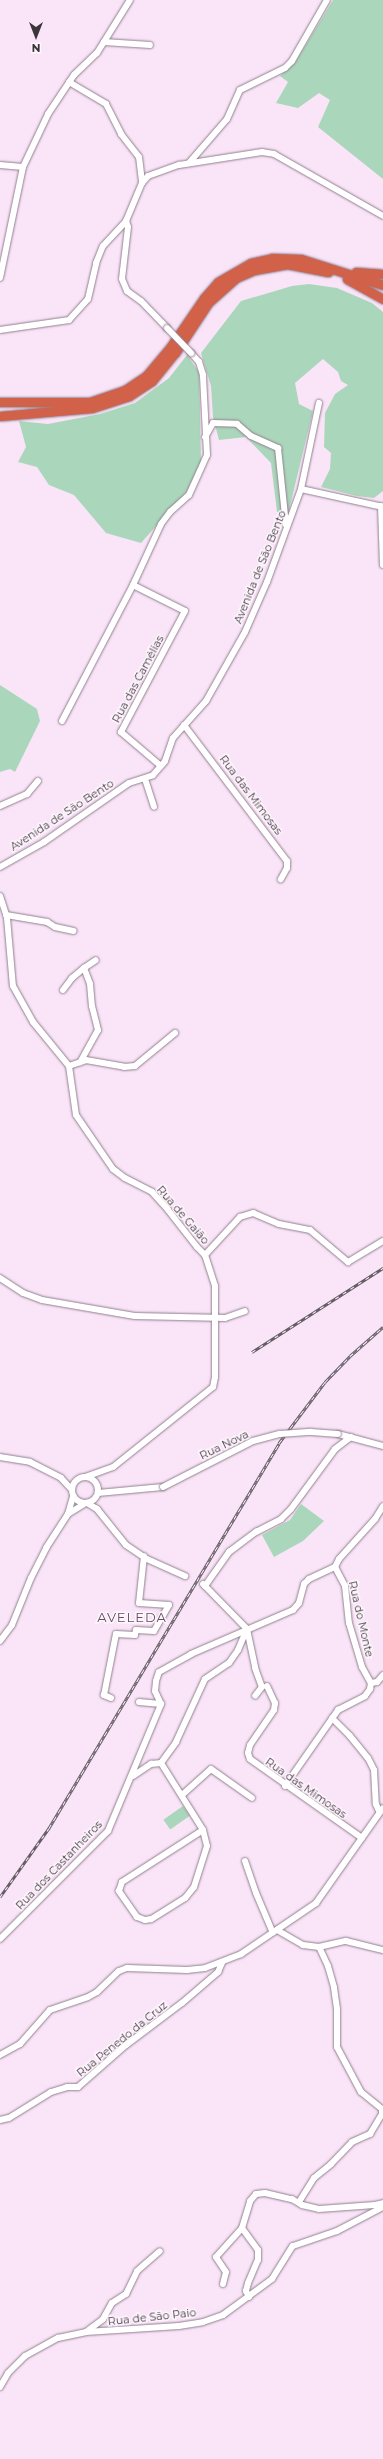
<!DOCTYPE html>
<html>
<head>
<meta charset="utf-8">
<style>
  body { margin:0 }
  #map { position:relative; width:383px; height:2459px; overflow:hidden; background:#f9e5f7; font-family:Montserrat,sans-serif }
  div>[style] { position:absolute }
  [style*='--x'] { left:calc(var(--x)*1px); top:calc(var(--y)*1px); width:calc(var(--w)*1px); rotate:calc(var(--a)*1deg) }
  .green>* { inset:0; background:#aad7bb; transform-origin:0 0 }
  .roads { filter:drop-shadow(0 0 1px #917f8f) drop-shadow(0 0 1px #917f8f) }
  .minor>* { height:6px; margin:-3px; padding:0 3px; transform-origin:3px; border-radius:3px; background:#fff }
  .minor>.ring { margin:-3px; padding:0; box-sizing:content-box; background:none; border:6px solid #fff; border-radius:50% }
  .highway>* { height:9px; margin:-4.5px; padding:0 4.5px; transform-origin:4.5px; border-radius:4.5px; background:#d26149 }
  .rail>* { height:3px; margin-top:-1.5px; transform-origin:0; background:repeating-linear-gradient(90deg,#fff6fe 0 4.5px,#675d66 0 9px); box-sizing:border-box; border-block:1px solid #675d66 }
  .bridges { filter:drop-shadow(0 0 1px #917f8f) drop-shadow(0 0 1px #917f8f) }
  .minor-bridge>* { height:6px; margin:-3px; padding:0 3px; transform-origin:3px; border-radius:3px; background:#fff }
  span { translate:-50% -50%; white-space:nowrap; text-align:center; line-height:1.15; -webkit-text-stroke:3px #fff6fe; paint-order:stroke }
  .street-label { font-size:11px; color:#3c343b }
  .quarter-label { font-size:13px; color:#625060; letter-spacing:1px }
  .north { position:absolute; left:16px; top:16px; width:40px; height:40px; -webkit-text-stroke:3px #fff6fe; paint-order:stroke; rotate:180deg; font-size:11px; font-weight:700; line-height:16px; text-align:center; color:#3c343b }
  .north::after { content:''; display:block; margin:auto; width:14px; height:18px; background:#3c343b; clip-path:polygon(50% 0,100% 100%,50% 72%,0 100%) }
</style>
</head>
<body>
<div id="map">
  <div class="green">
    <i style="clip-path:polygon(333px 0,383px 0,383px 179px,318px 127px,330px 100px,319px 93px,298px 108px,276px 103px,288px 82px,280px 76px,296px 61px)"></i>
    <i style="clip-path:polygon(309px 284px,337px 288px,372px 303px,383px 312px,383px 491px,374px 498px,357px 496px,321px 487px,330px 469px,331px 453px,324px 447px,325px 413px,335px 394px,348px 385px,341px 381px,338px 372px,323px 359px,295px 383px,299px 404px,313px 411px,288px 514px,277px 512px,271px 463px,246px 437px,219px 440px,213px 417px,211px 386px,201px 353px,241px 301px,292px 286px)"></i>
    <i style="clip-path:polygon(187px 355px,199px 372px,201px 462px,187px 491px,141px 543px,106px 533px,74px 495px,49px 485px,37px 467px,18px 462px,26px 447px,19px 421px,48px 424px,100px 414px,135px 403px,169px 378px)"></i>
    <i style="clip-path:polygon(0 685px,37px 709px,40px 721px,15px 772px,10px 769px,0 772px)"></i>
    <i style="clip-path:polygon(301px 1504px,324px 1521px,303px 1541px,274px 1557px,262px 1535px,290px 1520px)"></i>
    <i style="left:183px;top:1806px;width:12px;height:24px;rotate:55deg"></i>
  </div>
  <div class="roads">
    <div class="minor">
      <i style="--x:104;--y:42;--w:46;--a:3.7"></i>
      <i style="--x:69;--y:82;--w:43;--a:30.7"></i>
      <i style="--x:106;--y:104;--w:34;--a:63"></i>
      <i style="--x:121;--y:134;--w:29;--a:52"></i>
      <i style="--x:139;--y:157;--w:26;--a:83"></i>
      <i style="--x:189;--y:163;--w:58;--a:-49.2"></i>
      <i style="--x:227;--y:119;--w:32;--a:-66"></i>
      <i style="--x:240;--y:90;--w:50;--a:-26.1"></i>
      <i style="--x:285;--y:68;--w:10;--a:-45"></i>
      <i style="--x:292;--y:61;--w:70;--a:-60.2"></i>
      <i style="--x:0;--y:165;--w:23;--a:5"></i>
      <i style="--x:126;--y:221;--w:6;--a:72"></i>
      <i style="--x:128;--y:227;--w:52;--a:96.6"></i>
      <i style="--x:122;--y:279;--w:13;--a:67"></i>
      <i style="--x:127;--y:291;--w:17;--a:36"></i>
      <i style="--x:141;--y:301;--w:37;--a:46"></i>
      <i style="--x:0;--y:278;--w:113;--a:-78.3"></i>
      <i style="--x:23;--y:167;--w:59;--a:-64.7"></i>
      <i style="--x:48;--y:114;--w:47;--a:-56.3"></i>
      <i style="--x:74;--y:75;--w:32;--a:-44"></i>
      <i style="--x:97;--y:53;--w:62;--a:-58.1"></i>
      <i style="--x:0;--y:330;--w:70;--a:-8.2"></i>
      <i style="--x:69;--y:320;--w:28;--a:-48"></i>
      <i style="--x:88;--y:299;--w:37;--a:-77"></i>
      <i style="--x:96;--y:263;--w:18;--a:-68"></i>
      <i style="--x:103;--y:246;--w:34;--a:-47"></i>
      <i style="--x:126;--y:221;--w:41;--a:-67.2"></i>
      <i style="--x:142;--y:183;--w:9;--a:-49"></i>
      <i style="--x:148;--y:176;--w:33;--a:-20"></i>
      <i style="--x:179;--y:165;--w:84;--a:-8.9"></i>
      <i style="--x:262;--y:152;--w:12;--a:9"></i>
      <i style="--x:274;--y:154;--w:125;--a:29.6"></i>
      <i style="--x:205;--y:437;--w:16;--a:-60"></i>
      <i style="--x:213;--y:423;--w:24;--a:2"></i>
      <i style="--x:237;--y:424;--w:18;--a:41"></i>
      <i style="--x:251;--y:436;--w:30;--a:24"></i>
      <i style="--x:278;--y:448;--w:77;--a:84.1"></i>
      <i style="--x:301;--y:489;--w:84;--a:12.4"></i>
      <i style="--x:381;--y:506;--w:59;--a:88.1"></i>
      <i style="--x:133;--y:585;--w:67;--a:-65.3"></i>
      <i style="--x:161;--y:524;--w:15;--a:-53"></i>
      <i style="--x:170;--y:512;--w:25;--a:-42"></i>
      <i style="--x:189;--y:495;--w:44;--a:-65.8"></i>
      <i style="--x:207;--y:455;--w:80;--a:-92.9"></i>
      <i style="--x:203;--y:375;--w:14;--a:-107"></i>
      <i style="--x:199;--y:362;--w:12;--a:-132"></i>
      <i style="--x:62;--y:721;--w:153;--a:-62.4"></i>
      <i style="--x:133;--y:585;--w:58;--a:26.6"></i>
      <i style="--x:185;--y:611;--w:137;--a:117.9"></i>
      <i style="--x:121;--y:732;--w:52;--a:40.4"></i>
      <i style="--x:184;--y:725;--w:171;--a:52.9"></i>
      <i style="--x:287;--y:861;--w:7;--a:90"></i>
      <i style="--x:287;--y:868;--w:13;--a:119"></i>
      <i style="--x:145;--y:779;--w:29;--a:72"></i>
      <i style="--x:0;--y:806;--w:30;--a:-24"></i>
      <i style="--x:27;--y:794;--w:17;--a:-50"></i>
      <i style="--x:0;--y:867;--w:51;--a:-29.6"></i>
      <i style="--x:44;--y:842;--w:103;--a:-34.8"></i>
      <i style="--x:129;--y:783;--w:25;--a:-18"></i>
      <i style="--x:153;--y:775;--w:18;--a:-49"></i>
      <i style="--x:165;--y:761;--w:24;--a:-71"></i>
      <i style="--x:173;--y:738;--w:50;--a:-48.3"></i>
      <i style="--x:206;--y:701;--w:79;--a:-60.5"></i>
      <i style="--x:245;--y:632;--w:55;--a:-66.3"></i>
      <i style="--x:267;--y:582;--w:99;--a:-69.9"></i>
      <i style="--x:301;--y:489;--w:88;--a:-78.2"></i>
      <i style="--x:0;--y:896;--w:23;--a:72"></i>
      <i style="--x:7;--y:918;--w:68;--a:85"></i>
      <i style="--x:13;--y:986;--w:41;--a:60.9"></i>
      <i style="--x:33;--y:1022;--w:57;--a:50.7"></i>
      <i style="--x:69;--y:1066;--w:49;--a:81.9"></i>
      <i style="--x:76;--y:1115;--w:65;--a:55.6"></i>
      <i style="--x:113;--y:1169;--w:15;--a:37"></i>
      <i style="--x:125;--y:1178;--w:30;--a:27"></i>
      <i style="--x:152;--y:1192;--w:24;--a:48"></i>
      <i style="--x:168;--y:1210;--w:47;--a:51.9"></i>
      <i style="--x:197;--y:1247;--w:11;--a:45"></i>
      <i style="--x:205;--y:1255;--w:33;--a:72"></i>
      <i style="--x:215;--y:1286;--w:91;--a:90"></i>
      <i style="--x:215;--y:1377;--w:10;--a:101"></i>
      <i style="--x:213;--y:1387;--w:128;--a:141.3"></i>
      <i style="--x:113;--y:1467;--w:29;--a:160"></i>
      <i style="--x:6;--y:915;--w:42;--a:9.7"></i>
      <i style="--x:47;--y:922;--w:9;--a:32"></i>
      <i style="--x:55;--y:927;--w:19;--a:12"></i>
      <i style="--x:84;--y:968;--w:14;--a:-34"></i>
      <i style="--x:63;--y:990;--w:15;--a:-53"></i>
      <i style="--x:72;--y:978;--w:16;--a:-40"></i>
      <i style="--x:84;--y:968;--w:17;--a:69"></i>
      <i style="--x:90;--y:984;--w:22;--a:85"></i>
      <i style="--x:92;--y:1006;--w:25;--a:76"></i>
      <i style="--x:98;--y:1030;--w:37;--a:119"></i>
      <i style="--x:69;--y:1066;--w:18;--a:-19"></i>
      <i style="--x:86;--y:1060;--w:39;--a:10"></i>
      <i style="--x:124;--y:1067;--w:11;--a:-5"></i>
      <i style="--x:135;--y:1066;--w:52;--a:-39.5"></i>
      <i style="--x:205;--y:1255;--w:52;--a:-47.4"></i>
      <i style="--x:240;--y:1217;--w:14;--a:-17"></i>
      <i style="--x:253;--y:1213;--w:28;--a:23"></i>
      <i style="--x:279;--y:1224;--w:32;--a:11"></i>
      <i style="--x:310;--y:1230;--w:50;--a:40.1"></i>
      <i style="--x:348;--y:1262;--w:41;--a:-31"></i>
      <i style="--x:0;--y:1278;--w:27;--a:33"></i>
      <i style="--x:23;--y:1293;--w:20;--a:20"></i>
      <i style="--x:42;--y:1300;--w:94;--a:9.8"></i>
      <i style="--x:135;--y:1316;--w:90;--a:1.3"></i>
      <i style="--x:225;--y:1318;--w:21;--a:-19"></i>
      <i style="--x:338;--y:1434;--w:47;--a:14.9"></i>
      <i style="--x:0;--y:1457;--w:30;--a:9"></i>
      <i style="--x:30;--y:1462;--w:35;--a:27"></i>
      <i style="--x:61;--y:1478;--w:16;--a:47"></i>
      <i class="ring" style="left:72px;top:1477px;width:20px;height:20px"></i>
      <i style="--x:98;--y:1493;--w:65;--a:-5.3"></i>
      <i style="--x:87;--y:1503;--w:12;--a:31"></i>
      <i style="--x:97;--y:1509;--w:46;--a:51.1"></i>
      <i style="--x:126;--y:1545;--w:25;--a:34"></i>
      <i style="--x:147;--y:1559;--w:42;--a:24.1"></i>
      <i style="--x:68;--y:1514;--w:19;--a:-32"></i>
      <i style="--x:335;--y:1567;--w:21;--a:62"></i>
      <i style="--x:345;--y:1586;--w:37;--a:84"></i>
      <i style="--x:349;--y:1623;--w:46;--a:73.5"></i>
      <i style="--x:362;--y:1667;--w:18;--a:61"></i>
      <i style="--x:203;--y:1584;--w:3;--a:45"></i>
      <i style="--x:205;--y:1586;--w:42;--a:-54.8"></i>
      <i style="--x:229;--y:1552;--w:34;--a:-37"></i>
      <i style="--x:256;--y:1532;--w:28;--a:-27"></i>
      <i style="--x:281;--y:1519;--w:14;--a:-45"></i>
      <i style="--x:291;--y:1509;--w:74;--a:-53.7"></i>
      <i style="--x:335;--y:1449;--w:20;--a:-37"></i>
      <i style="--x:205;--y:1586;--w:60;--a:45.7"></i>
      <i style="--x:247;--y:1629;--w:40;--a:78"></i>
      <i style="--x:255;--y:1668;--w:20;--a:70"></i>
      <i style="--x:262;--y:1687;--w:11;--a:128"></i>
      <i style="--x:0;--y:1641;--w:20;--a:-53"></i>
      <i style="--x:12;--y:1625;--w:51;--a:-68"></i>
      <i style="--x:31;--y:1578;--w:34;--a:-63"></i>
      <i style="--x:46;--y:1548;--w:40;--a:-57.1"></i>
      <i style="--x:68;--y:1514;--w:19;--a:-74"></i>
      <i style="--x:371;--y:1683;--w:6;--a:-9"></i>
      <i style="--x:377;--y:1682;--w:9;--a:-49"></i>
      <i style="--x:267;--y:1686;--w:19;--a:65"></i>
      <i style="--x:275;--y:1703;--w:7;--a:98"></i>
      <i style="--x:274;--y:1710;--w:42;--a:124.4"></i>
      <i style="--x:250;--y:1745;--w:8;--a:104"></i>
      <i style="--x:248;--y:1753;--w:6;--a:72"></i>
      <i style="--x:250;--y:1759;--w:137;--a:35.2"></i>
      <i style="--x:111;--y:1698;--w:8;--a:-157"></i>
      <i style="--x:104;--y:1695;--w:62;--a:-78.9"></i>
      <i style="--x:116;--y:1634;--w:19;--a:3"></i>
      <i style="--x:135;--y:1635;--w:5;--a:-79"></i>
      <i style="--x:136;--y:1630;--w:18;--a:3"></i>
      <i style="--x:154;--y:1631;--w:30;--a:-60"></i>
      <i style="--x:169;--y:1605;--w:30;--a:-176"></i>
      <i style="--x:139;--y:1603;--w:47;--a:-83.9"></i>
      <i style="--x:139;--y:1702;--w:22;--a:5"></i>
      <i style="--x:332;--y:1718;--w:25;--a:45"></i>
      <i style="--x:350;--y:1736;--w:28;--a:51"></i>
      <i style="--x:368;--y:1758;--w:13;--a:63"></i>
      <i style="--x:374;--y:1770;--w:34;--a:87"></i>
      <i style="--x:376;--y:1804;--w:8;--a:67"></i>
      <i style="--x:161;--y:1763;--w:79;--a:57.9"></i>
      <i style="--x:203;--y:1830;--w:16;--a:76"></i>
      <i style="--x:207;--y:1846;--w:43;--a:107.6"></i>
      <i style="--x:194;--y:1887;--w:14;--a:129"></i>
      <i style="--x:185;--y:1898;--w:40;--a:148"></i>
      <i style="--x:151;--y:1919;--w:6;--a:171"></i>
      <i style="--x:145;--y:1920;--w:9;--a:-159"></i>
      <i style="--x:137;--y:1917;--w:32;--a:-125"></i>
      <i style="--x:119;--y:1891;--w:9;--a:-72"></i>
      <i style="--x:122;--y:1882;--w:96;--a:-32.7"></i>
      <i style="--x:133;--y:1776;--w:22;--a:-34"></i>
      <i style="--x:151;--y:1764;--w:10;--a:-6"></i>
      <i style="--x:161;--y:1763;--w:26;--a:-54"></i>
      <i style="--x:176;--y:1742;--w:69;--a:-65.3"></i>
      <i style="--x:205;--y:1679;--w:29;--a:-34"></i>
      <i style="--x:229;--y:1663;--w:16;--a:-55"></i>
      <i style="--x:238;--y:1650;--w:23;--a:-67"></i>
      <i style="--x:285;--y:1786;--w:93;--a:-55.1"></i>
      <i style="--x:338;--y:1710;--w:30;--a:-27"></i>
      <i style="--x:365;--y:1696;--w:9;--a:-54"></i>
      <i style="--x:370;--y:1689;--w:6;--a:-81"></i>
      <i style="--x:182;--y:1795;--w:39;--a:-42"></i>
      <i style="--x:211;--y:1769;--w:50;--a:35.3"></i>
      <i style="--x:245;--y:1861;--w:34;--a:71"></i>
      <i style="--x:256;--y:1893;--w:43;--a:67"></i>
      <i style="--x:277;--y:1930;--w:30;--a:30"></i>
      <i style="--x:303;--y:1945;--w:16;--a:7"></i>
      <i style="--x:319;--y:1947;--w:28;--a:-13"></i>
      <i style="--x:346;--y:1941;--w:38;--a:14"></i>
      <i style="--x:0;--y:1939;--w:153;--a:-45"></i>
      <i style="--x:108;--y:1831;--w:138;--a:-67.3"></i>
      <i style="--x:161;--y:1704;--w:14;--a:-115"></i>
      <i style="--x:155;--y:1691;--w:10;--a:-84"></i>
      <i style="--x:156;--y:1681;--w:9;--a:-72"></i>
      <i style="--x:159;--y:1672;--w:37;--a:-29"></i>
      <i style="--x:191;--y:1654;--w:111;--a:-23.3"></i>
      <i style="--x:293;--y:1610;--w:9;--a:-49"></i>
      <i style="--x:299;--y:1603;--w:20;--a:-75"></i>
      <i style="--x:304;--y:1584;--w:7;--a:-45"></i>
      <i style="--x:309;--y:1579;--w:29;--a:-25"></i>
      <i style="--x:335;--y:1567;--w:9;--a:-63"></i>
      <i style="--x:339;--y:1559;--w:54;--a:-48"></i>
      <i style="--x:375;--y:1519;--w:15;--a:-58"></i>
      <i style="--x:0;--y:2055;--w:23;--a:-29"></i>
      <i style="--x:20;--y:2044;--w:45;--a:-48.6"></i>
      <i style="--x:50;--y:2010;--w:40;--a:-18.9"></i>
      <i style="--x:88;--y:1997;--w:10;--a:-29"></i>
      <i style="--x:97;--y:1992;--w:30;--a:-44"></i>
      <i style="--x:119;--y:1971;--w:9;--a:-21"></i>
      <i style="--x:127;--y:1968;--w:60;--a:1.9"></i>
      <i style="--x:187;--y:1970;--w:18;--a:-6"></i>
      <i style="--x:205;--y:1968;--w:39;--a:-21"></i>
      <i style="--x:241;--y:1954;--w:91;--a:-34.2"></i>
      <i style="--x:316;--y:1903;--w:116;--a:-54.8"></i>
      <i style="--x:0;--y:2120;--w:9;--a:-13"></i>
      <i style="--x:9;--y:2118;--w:49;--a:-31.8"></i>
      <i style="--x:51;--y:2092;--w:17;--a:-17"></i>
      <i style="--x:67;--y:2087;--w:11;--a:0"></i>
      <i style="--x:78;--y:2087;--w:64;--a:-41.2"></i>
      <i style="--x:126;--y:2045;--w:70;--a:-36.9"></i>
      <i style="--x:182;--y:2003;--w:48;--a:-40.7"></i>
      <i style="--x:218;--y:1972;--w:10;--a:-66"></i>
      <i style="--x:299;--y:2202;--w:28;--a:-58"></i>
      <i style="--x:314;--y:2178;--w:22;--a:-39"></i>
      <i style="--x:331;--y:2164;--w:30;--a:-46"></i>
      <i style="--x:352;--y:2142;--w:20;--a:-24"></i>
      <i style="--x:370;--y:2134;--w:23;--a:-59"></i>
      <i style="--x:382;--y:2114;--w:5;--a:-90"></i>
      <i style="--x:382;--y:2109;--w:27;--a:-141"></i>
      <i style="--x:361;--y:2092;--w:51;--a:-118.1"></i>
      <i style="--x:337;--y:2047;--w:38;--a:-90"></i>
      <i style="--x:337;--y:2009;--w:22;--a:-98"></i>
      <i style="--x:334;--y:1987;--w:22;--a:-106"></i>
      <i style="--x:328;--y:1966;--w:21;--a:-115"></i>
      <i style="--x:223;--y:2284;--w:12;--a:-76"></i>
      <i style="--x:226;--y:2272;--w:18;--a:-124"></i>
      <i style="--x:216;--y:2257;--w:39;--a:-48"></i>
      <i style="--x:249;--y:2297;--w:7;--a:-117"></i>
      <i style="--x:246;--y:2291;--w:8;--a:-76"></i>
      <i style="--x:248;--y:2283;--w:25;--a:-67"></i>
      <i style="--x:258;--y:2260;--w:10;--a:-90"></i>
      <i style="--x:258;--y:2250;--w:27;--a:-126"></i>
      <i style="--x:242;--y:2228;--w:28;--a:-73"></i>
      <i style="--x:250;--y:2201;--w:9;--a:-49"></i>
      <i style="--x:256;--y:2194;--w:9;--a:-6"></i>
      <i style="--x:265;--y:2193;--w:28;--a:13"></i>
      <i style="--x:292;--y:2199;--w:12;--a:31"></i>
      <i style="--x:302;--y:2205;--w:17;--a:13"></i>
      <i style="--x:319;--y:2209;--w:56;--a:-4.1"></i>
      <i style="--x:375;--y:2205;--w:8;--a:-14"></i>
      <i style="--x:86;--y:2332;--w:21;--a:-37"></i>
      <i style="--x:103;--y:2319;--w:18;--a:-61"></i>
      <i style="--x:112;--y:2303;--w:17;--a:-33"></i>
      <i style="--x:126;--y:2294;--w:25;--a:-64"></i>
      <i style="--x:137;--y:2271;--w:30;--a:-41"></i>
      <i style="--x:0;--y:2387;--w:16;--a:-60"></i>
      <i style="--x:8;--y:2373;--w:24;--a:-45"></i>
      <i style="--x:25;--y:2356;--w:38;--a:-29"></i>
      <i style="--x:58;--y:2338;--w:29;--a:-12"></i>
      <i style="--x:86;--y:2332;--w:93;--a:-3.7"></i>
      <i style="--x:179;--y:2326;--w:24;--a:-9"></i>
      <i style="--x:203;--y:2322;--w:21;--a:-19"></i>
      <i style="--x:223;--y:2315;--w:61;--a:-36.3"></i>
      <i style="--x:272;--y:2279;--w:39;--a:-58"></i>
      <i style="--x:293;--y:2246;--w:46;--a:-18.8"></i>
      <i style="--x:337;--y:2231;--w:52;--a:-27.6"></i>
    </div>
    <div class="highway">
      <i style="--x:356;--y:272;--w:27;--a:4"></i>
      <i style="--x:347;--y:279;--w:41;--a:29.1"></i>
      <i style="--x:0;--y:402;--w:90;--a:0"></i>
      <i style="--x:90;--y:402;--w:37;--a:-19"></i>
      <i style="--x:125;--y:390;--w:27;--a:-34"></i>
      <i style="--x:147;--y:375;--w:34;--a:-50"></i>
      <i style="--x:169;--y:349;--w:62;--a:-55.5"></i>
      <i style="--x:204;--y:298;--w:21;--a:-49"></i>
      <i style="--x:218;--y:282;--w:38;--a:-30"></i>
      <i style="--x:251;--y:263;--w:22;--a:-13"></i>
      <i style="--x:272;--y:258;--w:29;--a:2"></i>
      <i style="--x:301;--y:259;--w:86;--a:17.6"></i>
      <i style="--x:0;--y:416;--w:92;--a:-5"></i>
      <i style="--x:92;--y:408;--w:39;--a:-18"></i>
      <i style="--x:129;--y:396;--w:27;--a:-33"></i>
      <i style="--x:152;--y:381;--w:36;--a:-51"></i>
      <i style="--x:175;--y:353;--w:60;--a:-56.6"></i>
      <i style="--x:208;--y:303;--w:38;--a:-42"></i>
      <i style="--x:236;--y:278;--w:20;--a:-24"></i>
      <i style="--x:254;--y:270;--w:34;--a:-10"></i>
      <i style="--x:287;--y:264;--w:42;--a:11"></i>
    </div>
  </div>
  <div class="rail">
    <i style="--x:252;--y:1352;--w:156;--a:-32.7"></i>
    <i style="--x:0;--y:1897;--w:85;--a:-54.6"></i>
    <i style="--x:49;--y:1828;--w:448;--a:-59.1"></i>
    <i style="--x:279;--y:1443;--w:76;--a:-53"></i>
    <i style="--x:325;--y:1382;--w:36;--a:-46"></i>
    <i style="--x:350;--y:1356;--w:44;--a:-41.3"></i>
  </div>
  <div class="bridges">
    <div class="minor-bridge">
      <i style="--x:167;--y:328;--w:35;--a:46"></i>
      <i style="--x:163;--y:1487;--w:101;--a:-27.1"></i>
      <i style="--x:253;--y:1441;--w:28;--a:-15"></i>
      <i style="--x:280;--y:1434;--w:31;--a:-4"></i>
      <i style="--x:311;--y:1432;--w:27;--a:4"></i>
    </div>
  </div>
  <div class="street-label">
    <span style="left:260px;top:567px;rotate:-68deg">Avenida de São Bento</span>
    <span style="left:138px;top:679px;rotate:-62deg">Rua das Camélias</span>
    <span style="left:251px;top:795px;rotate:53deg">Rua das Mimosas</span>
    <span style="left:62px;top:815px;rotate:-33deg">Avenida de São Bento</span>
    <span style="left:183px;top:1215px;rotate:49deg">Rua de Gaião</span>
    <span style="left:224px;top:1445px;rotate:-26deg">Rua Nova</span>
    <span style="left:361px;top:1619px;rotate:77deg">Rua do Monte</span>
    <span style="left:306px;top:1788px;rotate:35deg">Rua das Mimosas</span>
    <span style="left:59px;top:1865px;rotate:-46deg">Rua dos Castanheiros</span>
    <span style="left:122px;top:2039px;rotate:-39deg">Rua Penedo da Cruz</span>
    <span style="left:152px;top:2317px;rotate:-6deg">Rua de São Paio</span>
  </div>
  <div class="quarter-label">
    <span style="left:132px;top:1617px">AVELEDA</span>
  </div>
  <div class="north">N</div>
</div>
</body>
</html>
